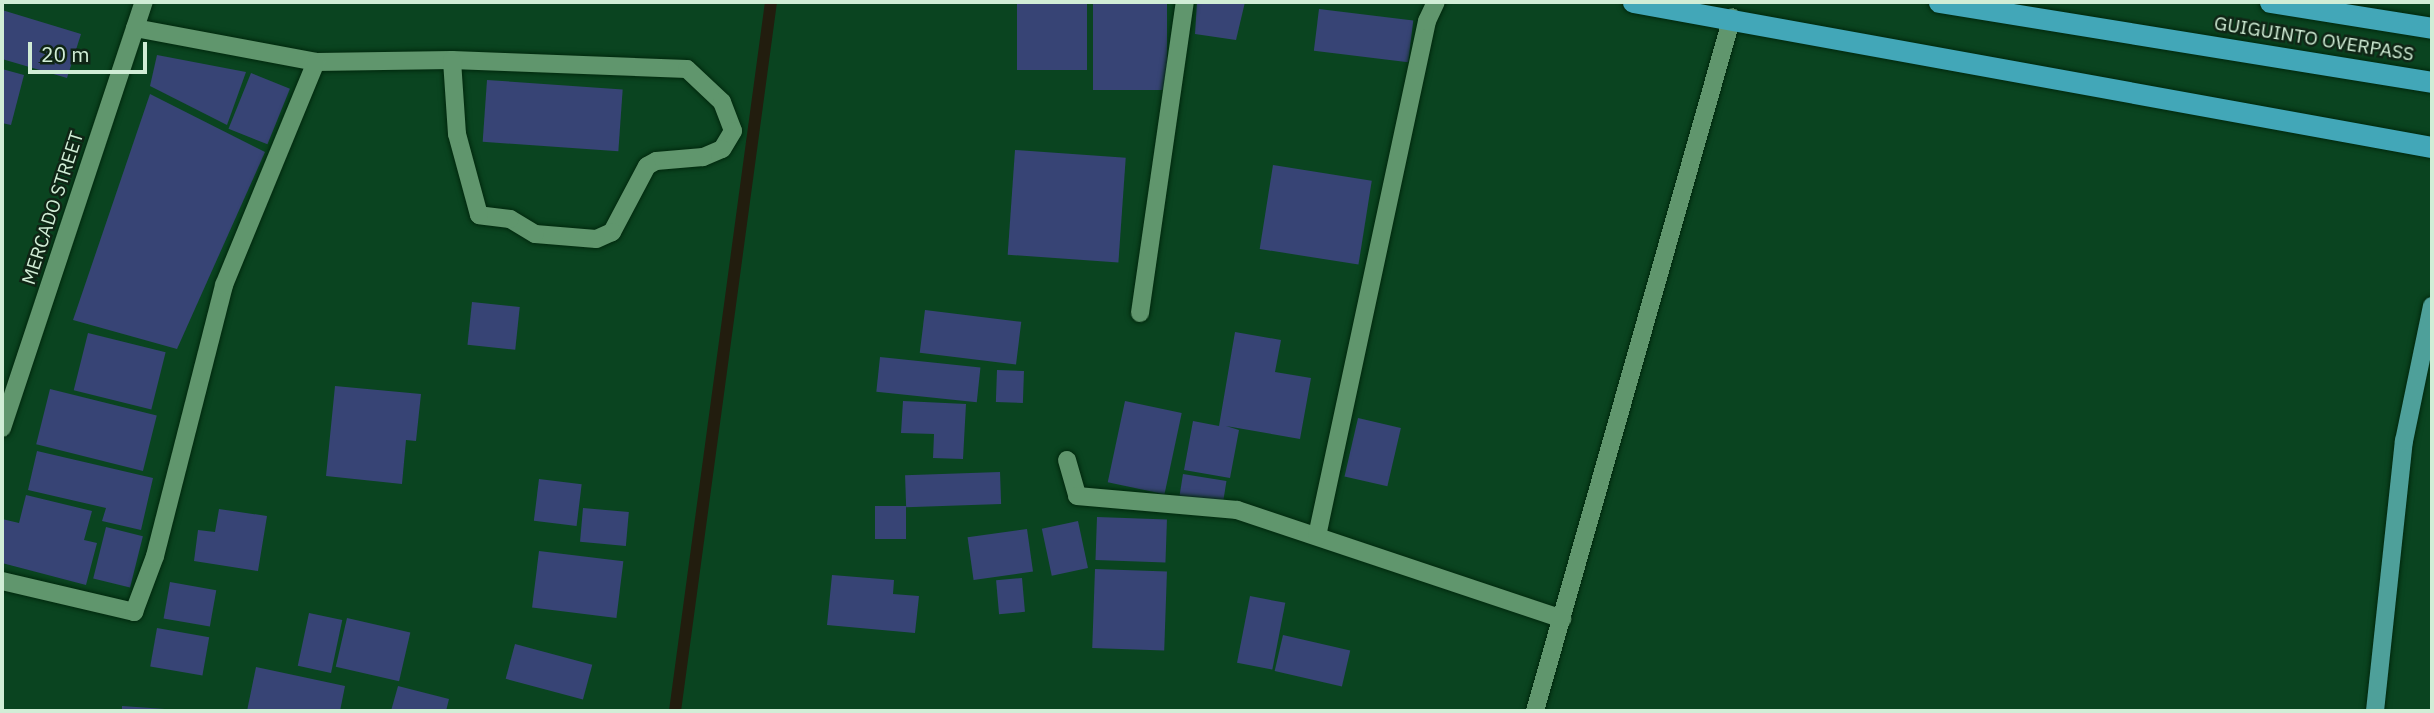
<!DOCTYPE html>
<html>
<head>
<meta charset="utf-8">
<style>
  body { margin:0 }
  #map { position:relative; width:2434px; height:713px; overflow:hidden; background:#0a4420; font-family:"IBM Plex Sans",sans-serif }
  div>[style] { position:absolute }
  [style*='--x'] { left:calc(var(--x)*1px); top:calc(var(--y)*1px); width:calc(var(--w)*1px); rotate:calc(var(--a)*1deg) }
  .stream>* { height:12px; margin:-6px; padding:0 6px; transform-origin:6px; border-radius:6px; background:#221d0e }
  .building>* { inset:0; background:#374475; transform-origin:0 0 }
  .roads { filter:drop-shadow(0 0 2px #00280d) drop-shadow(0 0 2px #00280d) }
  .minor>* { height:18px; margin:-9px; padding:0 9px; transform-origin:9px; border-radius:9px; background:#60966d }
  .major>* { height:18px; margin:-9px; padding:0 9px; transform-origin:9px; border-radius:9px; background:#4ea09a }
  .highway>* { height:21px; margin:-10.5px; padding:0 10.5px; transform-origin:10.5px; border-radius:10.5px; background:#42a7b8 }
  span { translate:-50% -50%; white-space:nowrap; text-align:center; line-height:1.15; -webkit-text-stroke:5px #0f2515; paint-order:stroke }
  .street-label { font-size:19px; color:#d1edd6 }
  .frame { position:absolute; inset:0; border:4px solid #d1edd6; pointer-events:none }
  .scale { position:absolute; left:28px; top:42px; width:119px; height:32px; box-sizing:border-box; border:4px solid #d1edd6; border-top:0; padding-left:9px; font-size:21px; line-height:24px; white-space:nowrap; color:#d1edd6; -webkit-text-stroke:5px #0f2515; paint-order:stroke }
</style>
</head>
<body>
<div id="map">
  <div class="stream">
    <i style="--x:675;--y:711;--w:715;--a:-82.29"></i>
  </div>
  <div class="building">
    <i style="left:1017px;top:2px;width:70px;height:68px"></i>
    <i style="left:1093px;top:2px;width:74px;height:88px"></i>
    <i style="clip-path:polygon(1197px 2px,1245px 2px,1236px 40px,1195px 34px)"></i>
    <i style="left:1319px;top:9px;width:95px;height:42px;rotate:7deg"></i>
    <i style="clip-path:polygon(2px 10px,81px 34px,67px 78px,2px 59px)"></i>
    <i style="clip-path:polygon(157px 55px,246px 72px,227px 125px,150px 86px)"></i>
    <i style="clip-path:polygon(2px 69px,24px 75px,11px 125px,2px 123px)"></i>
    <i style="left:251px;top:73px;width:42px;height:60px;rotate:22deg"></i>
    <i style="left:487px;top:80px;width:136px;height:62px;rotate:4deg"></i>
    <i style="clip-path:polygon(150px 94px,265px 152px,177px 349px,73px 320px)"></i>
    <i style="left:1015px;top:150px;width:111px;height:105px;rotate:4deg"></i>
    <i style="left:1273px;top:165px;width:100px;height:85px;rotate:9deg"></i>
    <i style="left:472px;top:302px;width:48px;height:43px;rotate:6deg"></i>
    <i style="left:925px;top:310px;width:97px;height:43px;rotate:7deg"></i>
    <i style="clip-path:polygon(1235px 332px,1281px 340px,1275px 372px,1311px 378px,1300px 439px,1226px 426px,1239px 430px,1230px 478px,1184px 470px,1193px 421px,1219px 426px)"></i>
    <i style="left:88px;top:333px;width:80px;height:59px;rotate:14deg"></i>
    <i style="left:880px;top:357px;width:101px;height:35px;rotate:6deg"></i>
    <i style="left:997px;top:370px;width:27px;height:32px;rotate:2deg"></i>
    <i style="clip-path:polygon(335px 386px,421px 394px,416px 441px,406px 440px,402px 484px,326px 476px)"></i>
    <i style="left:50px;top:389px;width:110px;height:57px;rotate:14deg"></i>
    <i style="clip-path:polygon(903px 401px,966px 404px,963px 459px,933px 458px,934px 434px,901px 433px)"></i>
    <i style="left:1125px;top:401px;width:58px;height:83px;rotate:12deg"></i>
    <i style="left:1358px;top:418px;width:44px;height:60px;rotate:13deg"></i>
    <i style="clip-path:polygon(37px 451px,153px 478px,141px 530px,102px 521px,106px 508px,28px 490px)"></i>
    <i style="left:1000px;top:472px;width:32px;height:95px;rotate:88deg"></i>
    <i style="left:1183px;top:474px;width:44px;height:24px;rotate:9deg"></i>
    <i style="left:539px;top:479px;width:43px;height:42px;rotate:7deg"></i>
    <i style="clip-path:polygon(26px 495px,92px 511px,84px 540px,97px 543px,86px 585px,2px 563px,2px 519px,19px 523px)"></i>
    <i style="left:875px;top:506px;width:31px;height:33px"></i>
    <i style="left:583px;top:508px;width:46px;height:34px;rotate:5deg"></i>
    <i style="clip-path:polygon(219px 509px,267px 516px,258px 571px,194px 561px,198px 530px,215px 532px)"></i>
    <i style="left:1097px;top:517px;width:70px;height:43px;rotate:2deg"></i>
    <i style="left:1078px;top:521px;width:48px;height:37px;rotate:78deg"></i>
    <i style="left:106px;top:527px;width:38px;height:53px;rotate:14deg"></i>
    <i style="left:1027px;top:529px;width:43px;height:60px;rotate:82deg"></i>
    <i style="left:539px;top:551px;width:85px;height:57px;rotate:7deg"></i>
    <i style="left:1095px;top:569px;width:72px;height:79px;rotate:2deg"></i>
    <i style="clip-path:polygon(832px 575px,894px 580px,893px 594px,919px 596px,915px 633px,827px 625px)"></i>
    <i style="left:1022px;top:578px;width:34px;height:26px;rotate:85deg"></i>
    <i style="left:170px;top:582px;width:47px;height:37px;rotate:10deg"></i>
    <i style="left:1250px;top:596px;width:36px;height:68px;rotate:11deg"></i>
    <i style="left:309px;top:613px;width:34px;height:54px;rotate:12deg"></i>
    <i style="left:347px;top:618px;width:65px;height:50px;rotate:13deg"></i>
    <i style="left:157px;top:628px;width:53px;height:39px;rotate:10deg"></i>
    <i style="left:1283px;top:635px;width:69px;height:37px;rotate:13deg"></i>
    <i style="left:515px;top:644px;width:80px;height:36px;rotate:15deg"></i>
    <i style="clip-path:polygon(256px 667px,345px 686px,340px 711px,247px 711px)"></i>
    <i style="clip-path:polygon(398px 686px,449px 699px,446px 711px,391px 711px)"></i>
    <i style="clip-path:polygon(122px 706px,165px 709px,165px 711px,122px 711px)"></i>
  </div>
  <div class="roads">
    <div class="minor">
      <i style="--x:135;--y:28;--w:184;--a:10.6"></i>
      <i style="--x:316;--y:62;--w:136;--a:-0.8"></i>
      <i style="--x:452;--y:60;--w:235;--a:2.2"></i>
      <i style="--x:687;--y:69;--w:48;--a:43.3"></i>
      <i style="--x:722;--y:102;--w:31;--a:69"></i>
      <i style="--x:733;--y:131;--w:21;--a:121"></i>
      <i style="--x:722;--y:149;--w:21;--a:157"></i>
      <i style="--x:703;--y:157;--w:47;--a:175.1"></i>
      <i style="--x:656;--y:161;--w:10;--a:151"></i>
      <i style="--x:647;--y:166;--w:75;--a:117.9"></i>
      <i style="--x:612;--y:232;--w:17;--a:156"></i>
      <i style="--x:596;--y:239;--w:61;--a:-175.3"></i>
      <i style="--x:535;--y:234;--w:29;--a:-149"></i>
      <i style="--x:510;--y:219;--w:31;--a:-173"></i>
      <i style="--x:479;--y:215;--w:84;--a:-105.2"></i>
      <i style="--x:457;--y:134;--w:74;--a:-93.9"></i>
      <i style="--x:1140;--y:313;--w:314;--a:-81.8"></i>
      <i style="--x:2;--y:428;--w:449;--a:-71.6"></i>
      <i style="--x:1067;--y:460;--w:37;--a:74"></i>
      <i style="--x:1077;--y:496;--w:161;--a:5"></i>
      <i style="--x:1237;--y:510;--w:343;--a:18.5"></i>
      <i style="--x:1317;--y:536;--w:527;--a:-77.94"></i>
      <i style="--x:1427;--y:21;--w:21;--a:-65"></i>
      <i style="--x:2;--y:581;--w:136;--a:13.2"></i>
      <i style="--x:134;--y:612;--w:60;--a:-69.4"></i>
      <i style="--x:155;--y:556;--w:280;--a:-75.7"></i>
      <i style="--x:224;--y:285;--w:241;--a:-67.6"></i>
      <i style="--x:1535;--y:711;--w:721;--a:-74.15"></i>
    </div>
    <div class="major">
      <i style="--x:2375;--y:711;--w:272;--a:-83.9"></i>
      <i style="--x:2404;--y:441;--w:138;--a:-78.3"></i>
    </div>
    <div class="highway">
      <i style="--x:1633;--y:2;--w:812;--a:10.29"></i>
      <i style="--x:1939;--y:2;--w:499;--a:9.2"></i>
      <i style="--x:2270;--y:2;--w:164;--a:9.1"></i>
    </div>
  </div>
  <div class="street-label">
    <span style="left:2314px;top:39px;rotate:9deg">GUIGUINTO OVERPASS</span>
    <span style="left:53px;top:208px;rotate:-72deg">MERCADO STREET</span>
  </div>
  <div class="frame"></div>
  <div class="scale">20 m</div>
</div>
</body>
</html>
